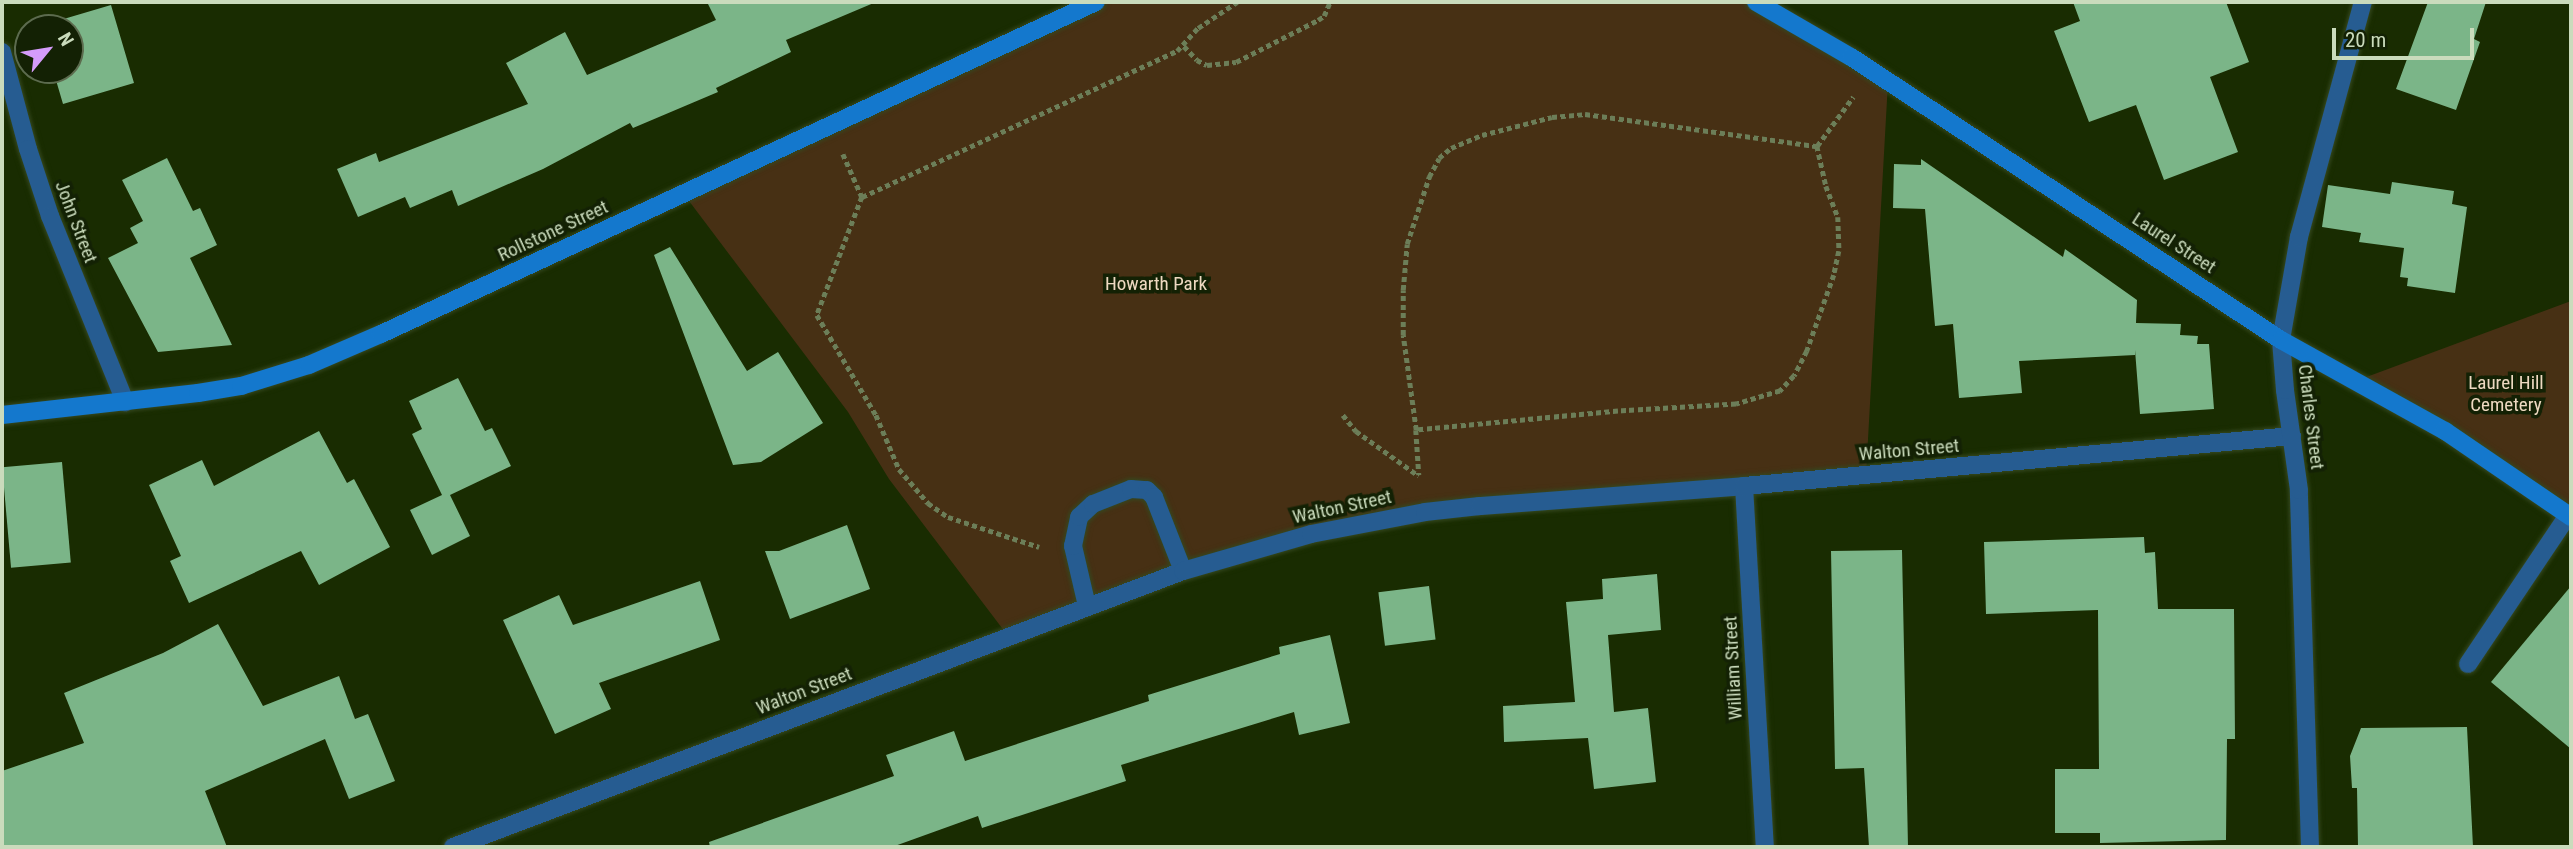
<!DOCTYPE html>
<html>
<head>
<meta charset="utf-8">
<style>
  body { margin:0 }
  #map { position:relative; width:2573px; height:849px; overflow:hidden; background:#192c01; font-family:"Roboto Condensed",sans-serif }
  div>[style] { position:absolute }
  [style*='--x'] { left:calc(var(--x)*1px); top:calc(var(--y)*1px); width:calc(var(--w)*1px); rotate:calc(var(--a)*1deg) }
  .green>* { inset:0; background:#473014 }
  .building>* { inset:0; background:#7bb588; transform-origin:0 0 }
  .path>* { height:4.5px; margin-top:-2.25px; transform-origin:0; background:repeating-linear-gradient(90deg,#6c7e58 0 5px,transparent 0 8.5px) }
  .roads { filter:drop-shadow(0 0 2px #35481f) drop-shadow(0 0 2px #35481f) }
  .service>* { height:18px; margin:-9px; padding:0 9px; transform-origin:9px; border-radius:9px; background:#265c91 }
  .minor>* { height:18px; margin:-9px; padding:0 9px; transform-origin:9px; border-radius:9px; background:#265c91 }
  .secondary>* { height:18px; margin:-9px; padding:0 9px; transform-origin:9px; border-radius:9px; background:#1478cd }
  span { translate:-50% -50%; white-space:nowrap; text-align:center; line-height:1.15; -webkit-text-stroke:7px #132104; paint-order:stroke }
  .street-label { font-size:19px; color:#cadbbc }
  .park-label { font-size:19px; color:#eed9c1 }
  .frame { position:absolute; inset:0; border:4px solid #cadbbc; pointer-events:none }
  .north { position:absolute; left:14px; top:14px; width:70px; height:70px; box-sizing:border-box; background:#132104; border:2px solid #5c6b4e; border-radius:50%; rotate:60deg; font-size:19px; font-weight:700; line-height:28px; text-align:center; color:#cadbbc }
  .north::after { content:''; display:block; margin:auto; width:24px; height:32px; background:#d59cfb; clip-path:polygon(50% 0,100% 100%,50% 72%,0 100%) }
  .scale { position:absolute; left:2332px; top:28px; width:142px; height:32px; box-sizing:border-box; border:4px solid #cadbbc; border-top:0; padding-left:9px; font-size:21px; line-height:24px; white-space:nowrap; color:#cadbbc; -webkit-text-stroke:5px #132104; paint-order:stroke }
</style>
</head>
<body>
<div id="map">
  <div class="green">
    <i style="clip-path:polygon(1096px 2px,1756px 2px,1888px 82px,1866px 475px,1480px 506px,1311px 534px,1008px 636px,889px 479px,848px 412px,683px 193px)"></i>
    <i style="clip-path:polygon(2571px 301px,2571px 517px,2353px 382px)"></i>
  </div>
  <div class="building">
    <i style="clip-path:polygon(707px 2px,876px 2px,786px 40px,791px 52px,716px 88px,718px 92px,633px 128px,630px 123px,543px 169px,458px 206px,452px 190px,410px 208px,405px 197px,358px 217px,337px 169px,376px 153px,379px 162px,528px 104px,506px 63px,565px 32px,587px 75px,716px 20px)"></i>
    <i style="clip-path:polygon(2073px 2px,2226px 2px,2249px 62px,2210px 77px,2238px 152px,2164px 180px,2136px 105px,2089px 122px,2054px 31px,2080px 21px)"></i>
    <i style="clip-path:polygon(2428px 2px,2486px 2px,2474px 39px,2480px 42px,2456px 110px,2396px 89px)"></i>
    <i style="clip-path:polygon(111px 5px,134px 83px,63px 104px,53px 70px,70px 70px,70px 28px,40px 26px)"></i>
    <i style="clip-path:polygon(167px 158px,193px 211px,200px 208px,217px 245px,190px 258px,232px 345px,158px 352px,108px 258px,138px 243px,130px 228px,143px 221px,122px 180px)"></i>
    <i style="clip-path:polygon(1921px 159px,2063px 257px,2065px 249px,2137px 300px,2136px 323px,2181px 324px,2180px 335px,2198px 336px,2197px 344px,2209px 344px,2214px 409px,2140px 414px,2135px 350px,2135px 355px,2019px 361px,2022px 393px,1959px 398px,1953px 324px,1935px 326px,1925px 209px,1893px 208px,1894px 164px,1921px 165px)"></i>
    <i style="clip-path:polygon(2392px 182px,2454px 191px,2452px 204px,2467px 207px,2455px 293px,2407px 286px,2408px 278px,2400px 277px,2404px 248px,2359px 242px,2361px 233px,2322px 227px,2328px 185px,2390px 194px)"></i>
    <i style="clip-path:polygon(670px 247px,747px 371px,778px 352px,823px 423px,761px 462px,733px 465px,654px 255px)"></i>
    <i style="clip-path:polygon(458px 378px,485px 431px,492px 428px,511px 466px,450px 495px,470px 536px,432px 555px,410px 510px,442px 495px,412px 434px,422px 429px,409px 401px)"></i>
    <i style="clip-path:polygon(319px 431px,347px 483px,354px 479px,390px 547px,319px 585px,301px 551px,189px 603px,170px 561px,181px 556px,149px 485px,202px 460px,214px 486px)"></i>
    <i style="left:62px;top:462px;width:101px;height:60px;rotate:85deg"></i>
    <i style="clip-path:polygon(847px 525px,870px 589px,790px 619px,765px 551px,779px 551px)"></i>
    <i style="clip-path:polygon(2144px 537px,2145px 553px,2155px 552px,2158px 609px,2234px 609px,2235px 739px,2227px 739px,2226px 840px,2100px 843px,2100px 833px,2055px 833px,2055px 769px,2099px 769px,2098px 610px,1986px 614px,1984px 542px)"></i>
    <i style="clip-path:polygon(1902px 550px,1908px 847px,1869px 847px,1864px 768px,1835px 769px,1831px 551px)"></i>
    <i style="clip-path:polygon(1657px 574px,1661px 630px,1608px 635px,1614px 712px,1648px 708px,1656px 782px,1594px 789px,1588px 738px,1504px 742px,1503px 706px,1575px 702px,1566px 602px,1603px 599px,1602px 579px)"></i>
    <i style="clip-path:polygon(700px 581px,720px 640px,599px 683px,611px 709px,555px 734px,503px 620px,559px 595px,573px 625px)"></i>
    <i style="left:1429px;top:586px;width:54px;height:51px;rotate:83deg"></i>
    <i style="clip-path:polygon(2571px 586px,2571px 749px,2491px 682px)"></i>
    <i style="clip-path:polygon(218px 624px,263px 706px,339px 676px,355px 719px,368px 714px,395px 781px,349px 799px,325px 739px,205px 791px,227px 847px,2px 847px,2px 771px,84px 743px,64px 693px,163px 653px)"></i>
    <i style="clip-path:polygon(1330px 635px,1350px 723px,1299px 735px,1294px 712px,1121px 765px,1126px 781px,982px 828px,978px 816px,892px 847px,710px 847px,709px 842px,894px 776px,886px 755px,954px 731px,965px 761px,1149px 701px,1148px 695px,1280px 654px,1279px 647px)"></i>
    <i style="clip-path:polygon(2467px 727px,2473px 847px,2358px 847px,2357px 788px,2352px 788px,2350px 756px,2361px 728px)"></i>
  </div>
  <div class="path">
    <i style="--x:1184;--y:46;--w:19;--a:47"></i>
    <i style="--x:1197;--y:60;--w:11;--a:27"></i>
    <i style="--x:1207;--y:65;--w:29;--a:-6"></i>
    <i style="--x:1236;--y:62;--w:92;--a:-27.1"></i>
    <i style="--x:1318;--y:20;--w:7;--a:-34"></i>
    <i style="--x:1324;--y:16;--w:15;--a:-67"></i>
    <i style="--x:1817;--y:146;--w:41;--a:77.3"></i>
    <i style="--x:1826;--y:186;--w:33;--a:69"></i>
    <i style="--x:1838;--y:217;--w:34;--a:88"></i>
    <i style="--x:1839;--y:251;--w:25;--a:102"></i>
    <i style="--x:1834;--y:275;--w:81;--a:109.6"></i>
    <i style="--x:1807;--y:351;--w:28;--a:117"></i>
    <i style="--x:1794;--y:376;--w:21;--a:133"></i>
    <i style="--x:1780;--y:391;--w:46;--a:163.5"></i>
    <i style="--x:1736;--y:404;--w:118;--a:176.6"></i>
    <i style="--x:1618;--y:411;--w:203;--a:174.6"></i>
    <i style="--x:1416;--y:430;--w:96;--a:-97.8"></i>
    <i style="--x:1403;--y:335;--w:45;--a:-90"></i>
    <i style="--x:1403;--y:290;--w:46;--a:-85"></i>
    <i style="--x:1407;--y:244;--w:71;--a:-71.8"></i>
    <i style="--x:1429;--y:177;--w:21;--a:-62"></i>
    <i style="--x:1439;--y:158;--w:16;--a:-40"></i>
    <i style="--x:1451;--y:148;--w:34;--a:-23"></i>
    <i style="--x:1482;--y:135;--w:72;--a:-14.4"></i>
    <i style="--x:1552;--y:117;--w:33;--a:-5"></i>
    <i style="--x:1585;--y:114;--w:234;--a:7.9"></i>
    <i style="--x:1817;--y:146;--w:61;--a:-53.7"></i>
    <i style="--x:843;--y:154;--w:47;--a:66.2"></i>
    <i style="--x:862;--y:197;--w:126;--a:110.9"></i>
    <i style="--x:817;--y:315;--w:116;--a:59.5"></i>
    <i style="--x:876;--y:415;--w:59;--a:66.9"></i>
    <i style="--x:899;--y:469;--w:45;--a:49.5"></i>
    <i style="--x:928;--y:503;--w:24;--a:35"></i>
    <i style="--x:948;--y:517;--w:96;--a:18.2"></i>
    <i style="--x:862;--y:197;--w:347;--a:-24.9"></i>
    <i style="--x:1177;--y:51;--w:31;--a:-48"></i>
    <i style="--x:1198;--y:28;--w:47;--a:-33.7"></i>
    <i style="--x:1343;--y:415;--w:21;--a:51"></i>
    <i style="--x:1356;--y:431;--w:77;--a:35.5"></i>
    <i style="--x:1416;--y:430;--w:45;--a:86.2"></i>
  </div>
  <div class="roads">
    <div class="service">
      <i style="--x:1087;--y:606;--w:62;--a:-103.1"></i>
      <i style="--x:1073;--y:546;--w:30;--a:-78"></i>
      <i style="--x:1079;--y:517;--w:19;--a:-43"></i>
      <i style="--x:1093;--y:504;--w:41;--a:-21.5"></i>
      <i style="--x:1131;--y:489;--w:16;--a:4"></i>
      <i style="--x:1147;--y:490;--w:10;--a:45"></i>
      <i style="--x:1154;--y:497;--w:79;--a:68.6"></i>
      <i style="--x:2468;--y:664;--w:179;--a:-56.1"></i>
    </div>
    <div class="minor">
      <i style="--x:2;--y:52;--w:100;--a:75"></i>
      <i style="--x:28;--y:149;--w:71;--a:71.8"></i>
      <i style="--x:50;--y:216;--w:201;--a:68"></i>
      <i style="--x:1744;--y:486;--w:362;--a:86.7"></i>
      <i style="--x:453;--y:847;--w:780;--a:-20.71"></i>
      <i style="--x:1183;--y:571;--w:133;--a:-16.1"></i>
      <i style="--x:1311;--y:534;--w:116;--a:-10.9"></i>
      <i style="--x:1425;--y:512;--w:55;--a:-6.2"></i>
      <i style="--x:1480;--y:506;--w:265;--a:-4.3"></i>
      <i style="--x:1744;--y:486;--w:550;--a:-5.21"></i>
      <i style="--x:2310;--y:847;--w:357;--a:-91.8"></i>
      <i style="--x:2299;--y:490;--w:101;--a:-98"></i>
      <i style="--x:2285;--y:390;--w:50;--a:-94.6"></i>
      <i style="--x:2281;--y:340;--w:105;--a:-80.1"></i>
      <i style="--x:2299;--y:237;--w:244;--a:-74.8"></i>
    </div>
    <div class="secondary">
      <i style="--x:1756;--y:2;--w:110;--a:30.1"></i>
      <i style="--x:1851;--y:57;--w:515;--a:33.35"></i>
      <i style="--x:2281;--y:340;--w:188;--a:29"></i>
      <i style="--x:2445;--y:431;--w:153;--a:34.3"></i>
      <i style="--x:2;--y:415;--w:197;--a:-6.4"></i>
      <i style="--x:198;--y:393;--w:44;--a:-9.2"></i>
      <i style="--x:241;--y:386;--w:71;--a:-17.2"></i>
      <i style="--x:309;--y:365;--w:78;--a:-23.3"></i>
      <i style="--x:381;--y:334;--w:788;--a:-24.91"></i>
    </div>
  </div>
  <div class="street-label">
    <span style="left:76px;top:222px;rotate:69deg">John Street</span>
    <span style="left:553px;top:231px;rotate:-25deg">Rollstone Street</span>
    <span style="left:2174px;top:243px;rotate:33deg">Laurel Street</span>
    <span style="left:2311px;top:417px;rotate:83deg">Charles Street</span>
    <span style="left:1909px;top:450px;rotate:-5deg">Walton Street</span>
    <span style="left:1342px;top:507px;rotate:-12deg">Walton Street</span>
    <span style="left:1733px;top:668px;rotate:-93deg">William Street</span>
    <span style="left:804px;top:691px;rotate:-21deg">Walton Street</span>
  </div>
  <div class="park-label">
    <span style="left:1156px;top:284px">Howarth Park</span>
    <span style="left:2506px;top:394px">Laurel Hill<br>Cemetery</span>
  </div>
  <div class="frame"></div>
  <div class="north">N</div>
  <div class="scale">20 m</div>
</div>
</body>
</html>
